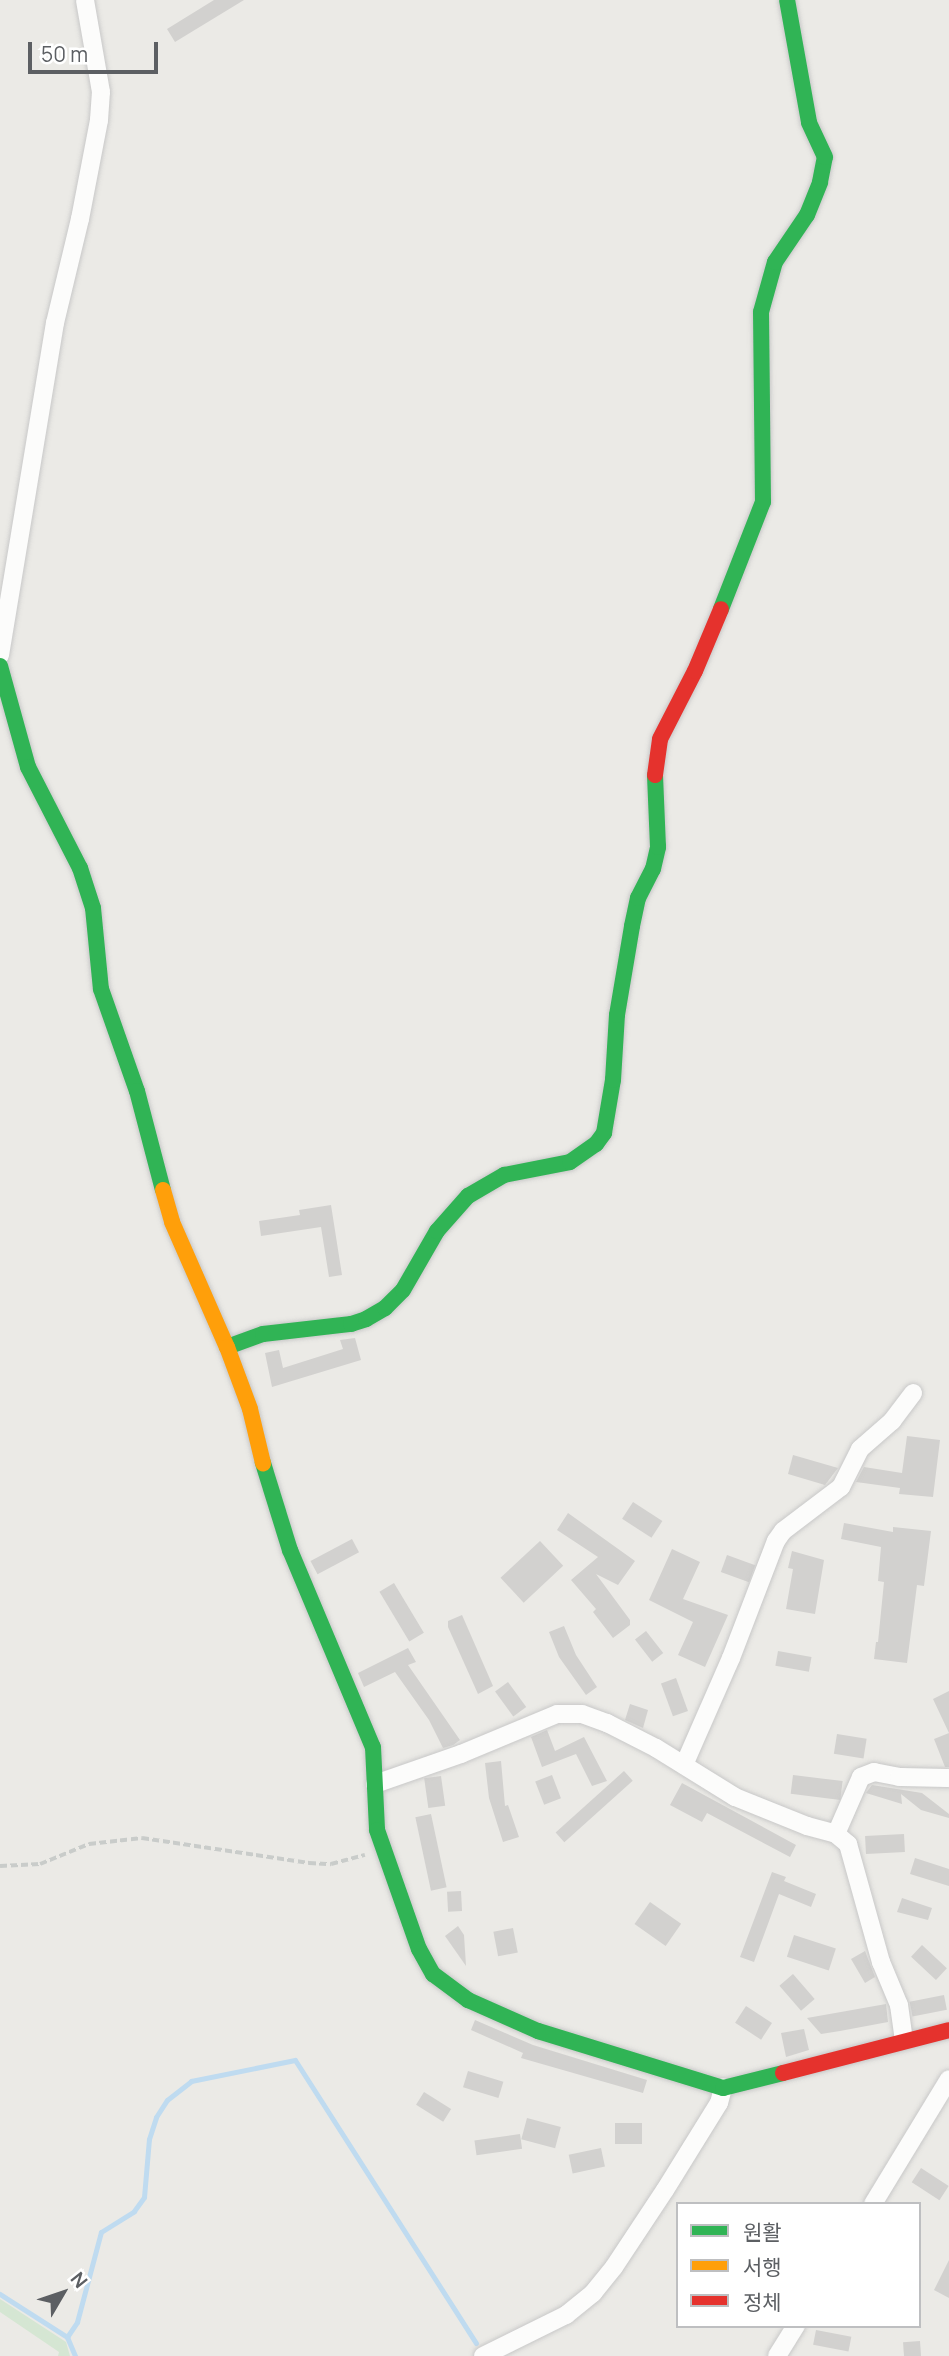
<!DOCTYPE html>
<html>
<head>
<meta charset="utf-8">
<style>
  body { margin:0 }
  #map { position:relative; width:949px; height:2356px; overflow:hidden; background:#ebeae6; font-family:Manrope,"Noto Sans KR",sans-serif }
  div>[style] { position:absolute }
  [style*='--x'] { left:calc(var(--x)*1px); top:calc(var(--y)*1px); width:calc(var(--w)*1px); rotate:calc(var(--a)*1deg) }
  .green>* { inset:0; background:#d5e6d3 }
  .stream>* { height:5px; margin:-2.5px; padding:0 2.5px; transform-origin:2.5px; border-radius:2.5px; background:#bfdbf0 }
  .building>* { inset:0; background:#d2d1cf; transform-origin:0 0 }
  .path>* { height:3.5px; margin-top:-1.75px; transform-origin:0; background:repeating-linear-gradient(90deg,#c9ccca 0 7px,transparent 0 10.5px) }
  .roads { filter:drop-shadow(0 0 2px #c8c8c8) drop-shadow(0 0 2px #c8c8c8) }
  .street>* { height:18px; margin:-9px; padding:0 9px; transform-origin:9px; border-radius:9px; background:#fcfcfb }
  .fast>* { height:16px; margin:-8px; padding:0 8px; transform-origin:8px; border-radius:8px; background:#30b455 }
  .slow>* { height:16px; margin:-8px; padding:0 8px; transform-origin:8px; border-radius:8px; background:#ff9f0a }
  .jam>* { height:16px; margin:-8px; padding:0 8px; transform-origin:8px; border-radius:8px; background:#e5322d }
  span { translate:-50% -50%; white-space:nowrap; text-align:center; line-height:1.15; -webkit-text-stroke:5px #fff; paint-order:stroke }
  .legend { position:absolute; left:676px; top:2202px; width:245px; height:126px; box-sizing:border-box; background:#fff; border:2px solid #bebfc1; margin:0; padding:9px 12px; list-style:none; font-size:21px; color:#5c5f63 }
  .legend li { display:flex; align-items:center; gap:14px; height:35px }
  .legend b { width:35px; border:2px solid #bebfc1 }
  .north { position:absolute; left:28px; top:2258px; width:70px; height:70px; -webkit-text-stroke:5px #fff; paint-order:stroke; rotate:51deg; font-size:19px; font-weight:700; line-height:28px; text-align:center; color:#5c5f63 }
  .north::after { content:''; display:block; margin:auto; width:24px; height:32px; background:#5c5f63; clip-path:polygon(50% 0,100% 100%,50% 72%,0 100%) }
  .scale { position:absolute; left:28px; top:42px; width:130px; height:32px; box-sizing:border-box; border:4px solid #5c5f63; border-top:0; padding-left:9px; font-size:21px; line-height:24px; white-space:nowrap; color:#5c5f63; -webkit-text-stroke:5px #fff; paint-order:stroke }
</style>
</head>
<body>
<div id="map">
  <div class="green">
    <i style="clip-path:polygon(0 2299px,66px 2342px,70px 2356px,58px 2356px,59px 2352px,0 2312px)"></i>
  </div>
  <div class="stream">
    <i style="--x:0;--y:2294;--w:80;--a:32.7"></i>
    <i style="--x:67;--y:2337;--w:18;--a:-56"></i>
    <i style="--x:77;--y:2322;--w:93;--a:-75.1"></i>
    <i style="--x:101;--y:2232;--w:39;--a:-32"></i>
    <i style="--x:134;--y:2211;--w:17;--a:-54"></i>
    <i style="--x:144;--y:2197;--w:58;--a:-85.1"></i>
    <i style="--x:149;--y:2139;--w:23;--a:-72"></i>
    <i style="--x:156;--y:2117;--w:20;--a:-57"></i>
    <i style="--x:167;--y:2100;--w:31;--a:-38"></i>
    <i style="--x:191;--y:2081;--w:106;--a:-11.4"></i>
    <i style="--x:295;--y:2060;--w:336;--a:57.4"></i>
    <i style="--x:67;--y:2337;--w:21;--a:67"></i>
  </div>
  <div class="building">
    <i style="clip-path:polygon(214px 0,244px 0,175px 42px,167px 29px)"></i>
    <i style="clip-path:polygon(331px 1205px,342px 1275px,329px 1277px,321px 1227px,261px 1236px,259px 1221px,300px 1215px,299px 1210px)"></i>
    <i style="clip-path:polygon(355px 1338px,361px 1360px,272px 1387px,265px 1353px,279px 1350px,283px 1368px,343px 1349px,340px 1340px)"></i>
    <i style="clip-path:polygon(907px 1436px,940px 1440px,933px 1497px,899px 1494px,900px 1488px,856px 1482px,864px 1467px,902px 1473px)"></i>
    <i style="clip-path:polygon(793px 1455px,838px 1468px,825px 1485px,788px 1474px)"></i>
    <i style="left:633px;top:1502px;width:35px;height:20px;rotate:33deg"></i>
    <i style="clip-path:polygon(568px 1513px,635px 1561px,618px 1585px,596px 1574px,630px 1620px,630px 1625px,613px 1638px,593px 1612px,596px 1609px,571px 1580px,598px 1557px,557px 1530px)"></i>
    <i style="clip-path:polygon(844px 1523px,893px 1532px,893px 1527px,931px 1531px,924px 1586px,917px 1585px,907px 1663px,874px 1659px,876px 1642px,878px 1642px,884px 1582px,878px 1581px,881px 1547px,841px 1539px)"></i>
    <i style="left:352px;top:1539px;width:15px;height:47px;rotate:62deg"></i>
    <i style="left:540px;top:1541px;width:34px;height:54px;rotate:47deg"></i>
    <i style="clip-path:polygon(672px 1549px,700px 1562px,683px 1599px,728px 1615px,705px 1667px,678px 1655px,693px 1622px,649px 1600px)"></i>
    <i style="clip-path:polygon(792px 1551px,824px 1560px,815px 1614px,786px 1609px,793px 1569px,788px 1568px)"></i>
    <i style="left:727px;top:1555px;width:30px;height:18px;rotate:20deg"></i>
    <i style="left:394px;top:1583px;width:58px;height:17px;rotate:59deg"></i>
    <i style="clip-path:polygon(462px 1615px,493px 1686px,478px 1694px,448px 1627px,448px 1621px)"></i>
    <i style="clip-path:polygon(564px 1626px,576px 1655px,597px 1687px,586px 1695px,559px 1657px,549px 1632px)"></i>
    <i style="left:646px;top:1631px;width:28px;height:14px;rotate:52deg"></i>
    <i style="clip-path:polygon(408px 1648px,416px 1662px,408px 1665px,460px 1740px,453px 1745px,443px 1748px,429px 1720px,395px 1672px,364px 1687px,358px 1673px)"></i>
    <i style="left:778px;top:1651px;width:34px;height:15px;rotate:10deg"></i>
    <i style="left:676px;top:1678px;width:35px;height:16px;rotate:70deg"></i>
    <i style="left:508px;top:1682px;width:31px;height:16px;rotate:54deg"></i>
    <i style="clip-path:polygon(949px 1691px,949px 1767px,945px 1767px,934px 1739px,949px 1733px,933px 1699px)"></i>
    <i style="clip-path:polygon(630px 1704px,648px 1710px,643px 1728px,625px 1720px)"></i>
    <i style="clip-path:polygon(547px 1730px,555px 1751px,584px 1737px,607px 1781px,592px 1786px,576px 1754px,542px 1767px,531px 1737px)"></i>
    <i style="left:837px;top:1734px;width:30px;height:20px;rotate:9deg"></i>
    <i style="clip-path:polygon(501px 1761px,505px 1806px,508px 1805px,519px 1837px,503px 1842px,489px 1798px,485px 1763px)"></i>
    <i style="left:624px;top:1771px;width:13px;height:92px;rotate:48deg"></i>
    <i style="left:552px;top:1775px;width:25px;height:18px;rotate:69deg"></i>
    <i style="left:793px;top:1775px;width:50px;height:19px;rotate:7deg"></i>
    <i style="left:441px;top:1776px;width:30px;height:17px;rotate:82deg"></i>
    <i style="clip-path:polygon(682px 1783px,796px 1845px,790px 1857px,707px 1813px,702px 1822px,670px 1805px)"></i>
    <i style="clip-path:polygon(872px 1785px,922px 1793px,949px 1814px,949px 1818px,921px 1810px,901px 1794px,902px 1804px,866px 1793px)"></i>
    <i style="left:431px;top:1814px;width:75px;height:16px;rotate:78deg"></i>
    <i style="left:904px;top:1834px;width:18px;height:39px;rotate:87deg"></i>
    <i style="clip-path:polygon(915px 1858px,949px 1869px,949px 1886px,910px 1874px)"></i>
    <i style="clip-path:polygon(772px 1872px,786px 1877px,784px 1881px,816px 1894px,811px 1907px,779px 1894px,754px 1962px,740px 1957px)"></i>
    <i style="left:461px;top:1891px;width:20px;height:14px;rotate:87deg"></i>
    <i style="clip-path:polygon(902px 1898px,932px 1908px,928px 1920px,897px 1912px)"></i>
    <i style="left:650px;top:1902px;width:38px;height:27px;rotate:35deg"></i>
    <i style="clip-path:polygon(458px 1926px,464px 1935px,466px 1966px,445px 1936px)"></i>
    <i style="left:513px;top:1928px;width:25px;height:20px;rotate:79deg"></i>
    <i style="left:794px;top:1935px;width:44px;height:23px;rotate:18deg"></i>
    <i style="left:922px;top:1945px;width:34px;height:16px;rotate:43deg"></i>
    <i style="clip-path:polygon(865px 1951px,875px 1977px,865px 1983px,851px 1959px)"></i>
    <i style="left:793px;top:1974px;width:33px;height:18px;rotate:49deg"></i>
    <i style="left:944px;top:1995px;width:15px;height:35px;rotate:79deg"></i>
    <i style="clip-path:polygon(886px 2004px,888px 2022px,840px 2031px,821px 2034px,807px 2018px)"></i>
    <i style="left:746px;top:2006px;width:31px;height:20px;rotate:33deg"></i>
    <i style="clip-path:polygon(475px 2020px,533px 2045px,647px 2080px,643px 2093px,521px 2058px,523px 2053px,471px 2030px)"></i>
    <i style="clip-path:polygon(804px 2029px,809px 2050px,786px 2057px,781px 2033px)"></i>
    <i style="left:468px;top:2071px;width:37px;height:17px;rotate:17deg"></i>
    <i style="left:424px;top:2092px;width:32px;height:15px;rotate:32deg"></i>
    <i style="left:527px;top:2118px;width:35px;height:22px;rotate:15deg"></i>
    <i style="left:615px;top:2123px;width:27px;height:21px"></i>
    <i style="left:520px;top:2134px;width:15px;height:46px;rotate:82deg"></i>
    <i style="left:601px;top:2148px;width:19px;height:33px;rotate:78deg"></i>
    <i style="left:921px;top:2168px;width:33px;height:17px;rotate:33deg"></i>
    <i style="clip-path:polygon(949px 2260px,949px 2298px,934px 2290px)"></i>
    <i style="left:816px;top:2330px;width:36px;height:15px;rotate:11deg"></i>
    <i style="left:920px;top:2341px;width:15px;height:17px;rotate:86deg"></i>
  </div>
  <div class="path">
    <i style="--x:0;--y:1866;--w:40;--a:-2.9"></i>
    <i style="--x:40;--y:1864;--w:53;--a:-22.2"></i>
    <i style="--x:89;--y:1844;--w:53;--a:-6.5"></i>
    <i style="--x:142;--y:1838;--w:169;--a:8.5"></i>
    <i style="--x:309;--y:1863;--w:22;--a:3"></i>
    <i style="--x:331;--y:1864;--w:35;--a:-15"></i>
  </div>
  <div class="roads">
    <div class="street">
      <i style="--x:0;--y:655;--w:337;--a:-80.6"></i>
      <i style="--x:55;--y:323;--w:107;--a:-76.5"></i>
      <i style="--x:80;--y:219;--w:101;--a:-79.1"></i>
      <i style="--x:99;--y:120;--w:28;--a:-86"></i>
      <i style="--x:101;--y:92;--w:93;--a:-99.9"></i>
      <i style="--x:684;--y:1765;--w:117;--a:-66.3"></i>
      <i style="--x:731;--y:1658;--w:125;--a:-69"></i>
      <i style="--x:776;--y:1541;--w:12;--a:-55"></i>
      <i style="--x:783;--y:1531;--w:73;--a:-37.2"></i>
      <i style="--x:841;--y:1487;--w:42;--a:-63.4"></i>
      <i style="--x:860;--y:1449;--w:43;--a:-41.2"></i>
      <i style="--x:892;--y:1421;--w:35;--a:-53"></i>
      <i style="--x:375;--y:1784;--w:91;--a:-19.2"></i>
      <i style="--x:461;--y:1754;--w:104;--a:-22.6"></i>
      <i style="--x:557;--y:1714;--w:25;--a:0"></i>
      <i style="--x:582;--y:1714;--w:27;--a:20"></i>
      <i style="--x:607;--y:1723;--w:55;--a:27"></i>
      <i style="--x:656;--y:1748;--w:93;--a:31.8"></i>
      <i style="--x:735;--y:1797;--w:78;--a:21.9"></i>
      <i style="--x:807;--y:1826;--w:30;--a:15"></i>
      <i style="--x:836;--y:1834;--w:16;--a:40"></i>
      <i style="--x:848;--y:1844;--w:123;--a:74.4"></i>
      <i style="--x:881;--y:1962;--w:47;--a:67.3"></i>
      <i style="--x:899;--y:2005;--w:34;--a:82"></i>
      <i style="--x:836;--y:1834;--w:62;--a:-66.3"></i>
      <i style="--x:861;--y:1777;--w:14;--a:-21"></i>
      <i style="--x:874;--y:1772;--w:25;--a:11"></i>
      <i style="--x:899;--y:1777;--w:50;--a:1.1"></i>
      <i style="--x:873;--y:2204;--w:146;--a:-58.7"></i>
      <i style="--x:483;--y:2356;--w:93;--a:-26.3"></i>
      <i style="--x:566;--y:2315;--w:35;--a:-39"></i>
      <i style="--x:593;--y:2293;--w:33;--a:-51"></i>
      <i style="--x:614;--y:2267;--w:92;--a:-56.5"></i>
      <i style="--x:665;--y:2190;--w:102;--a:-58.2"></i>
      <i style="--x:719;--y:2103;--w:16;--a:-75"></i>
      <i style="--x:777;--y:2356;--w:36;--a:-58"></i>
    </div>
    <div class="fast">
      <i style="--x:721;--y:609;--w:115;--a:-68.6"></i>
      <i style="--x:763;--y:502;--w:190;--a:-90.6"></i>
      <i style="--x:761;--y:312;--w:52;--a:-74.4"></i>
      <i style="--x:775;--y:262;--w:57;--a:-55.8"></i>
      <i style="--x:807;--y:215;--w:35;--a:-68"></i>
      <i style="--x:820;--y:182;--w:25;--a:-79"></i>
      <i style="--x:825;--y:157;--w:38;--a:-115"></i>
      <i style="--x:809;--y:122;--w:124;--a:-100.2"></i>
      <i style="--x:0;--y:666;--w:105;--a:74.5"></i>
      <i style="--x:28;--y:767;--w:114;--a:62.8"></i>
      <i style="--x:80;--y:868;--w:42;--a:72"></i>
      <i style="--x:93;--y:908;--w:81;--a:84.4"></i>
      <i style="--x:101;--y:989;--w:108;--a:70.6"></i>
      <i style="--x:137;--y:1091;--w:102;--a:75.3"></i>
      <i style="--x:227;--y:1347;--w:38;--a:-20"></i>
      <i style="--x:263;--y:1334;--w:89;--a:-6.5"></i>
      <i style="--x:351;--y:1324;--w:16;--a:-18"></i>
      <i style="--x:366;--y:1319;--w:22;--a:-30"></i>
      <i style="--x:385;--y:1308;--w:25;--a:-45"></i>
      <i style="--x:403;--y:1290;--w:68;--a:-60"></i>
      <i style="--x:437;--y:1231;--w:47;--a:-48.5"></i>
      <i style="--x:468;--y:1196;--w:42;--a:-30.3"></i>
      <i style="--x:504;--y:1175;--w:67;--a:-11.1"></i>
      <i style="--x:570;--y:1162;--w:32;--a:-35"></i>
      <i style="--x:596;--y:1144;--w:14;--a:-54"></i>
      <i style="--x:604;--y:1133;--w:54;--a:-80.4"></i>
      <i style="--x:613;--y:1080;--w:65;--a:-86.5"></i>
      <i style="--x:617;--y:1015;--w:90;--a:-80.4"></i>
      <i style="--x:632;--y:926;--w:29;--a:-78"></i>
      <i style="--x:638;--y:898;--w:33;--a:-63"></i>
      <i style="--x:653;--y:869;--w:23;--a:-77"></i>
      <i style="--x:658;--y:847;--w:72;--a:-92.4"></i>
      <i style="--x:263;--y:1463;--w:91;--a:72.8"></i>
      <i style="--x:290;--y:1550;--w:214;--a:67.2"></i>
      <i style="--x:373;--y:1747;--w:83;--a:87.2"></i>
      <i style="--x:377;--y:1830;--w:126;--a:70.6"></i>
      <i style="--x:419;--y:1949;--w:29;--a:61"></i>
      <i style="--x:433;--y:1974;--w:44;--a:36.6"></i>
      <i style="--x:468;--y:2000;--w:77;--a:23.9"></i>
      <i style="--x:538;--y:2031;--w:194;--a:17.1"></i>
      <i style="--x:723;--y:2088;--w:62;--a:-14"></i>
    </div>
    <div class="slow">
      <i style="--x:163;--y:1190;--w:33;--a:74"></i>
      <i style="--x:172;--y:1222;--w:137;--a:66.3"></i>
      <i style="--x:227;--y:1347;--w:66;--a:69.6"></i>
      <i style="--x:250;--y:1409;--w:56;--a:76.5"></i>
    </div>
    <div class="jam">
      <i style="--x:655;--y:775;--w:36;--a:-82"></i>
      <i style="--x:660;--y:739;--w:76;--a:-62.8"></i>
      <i style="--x:695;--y:671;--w:67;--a:-67.2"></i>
      <i style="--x:783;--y:2073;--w:171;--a:-14.5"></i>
    </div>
  </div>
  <ul class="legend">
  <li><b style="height:9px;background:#30b455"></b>원활</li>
  <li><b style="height:9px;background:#ff9f0a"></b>서행</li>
  <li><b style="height:9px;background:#e5322d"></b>정체</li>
  </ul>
  <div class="north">N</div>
  <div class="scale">50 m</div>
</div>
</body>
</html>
